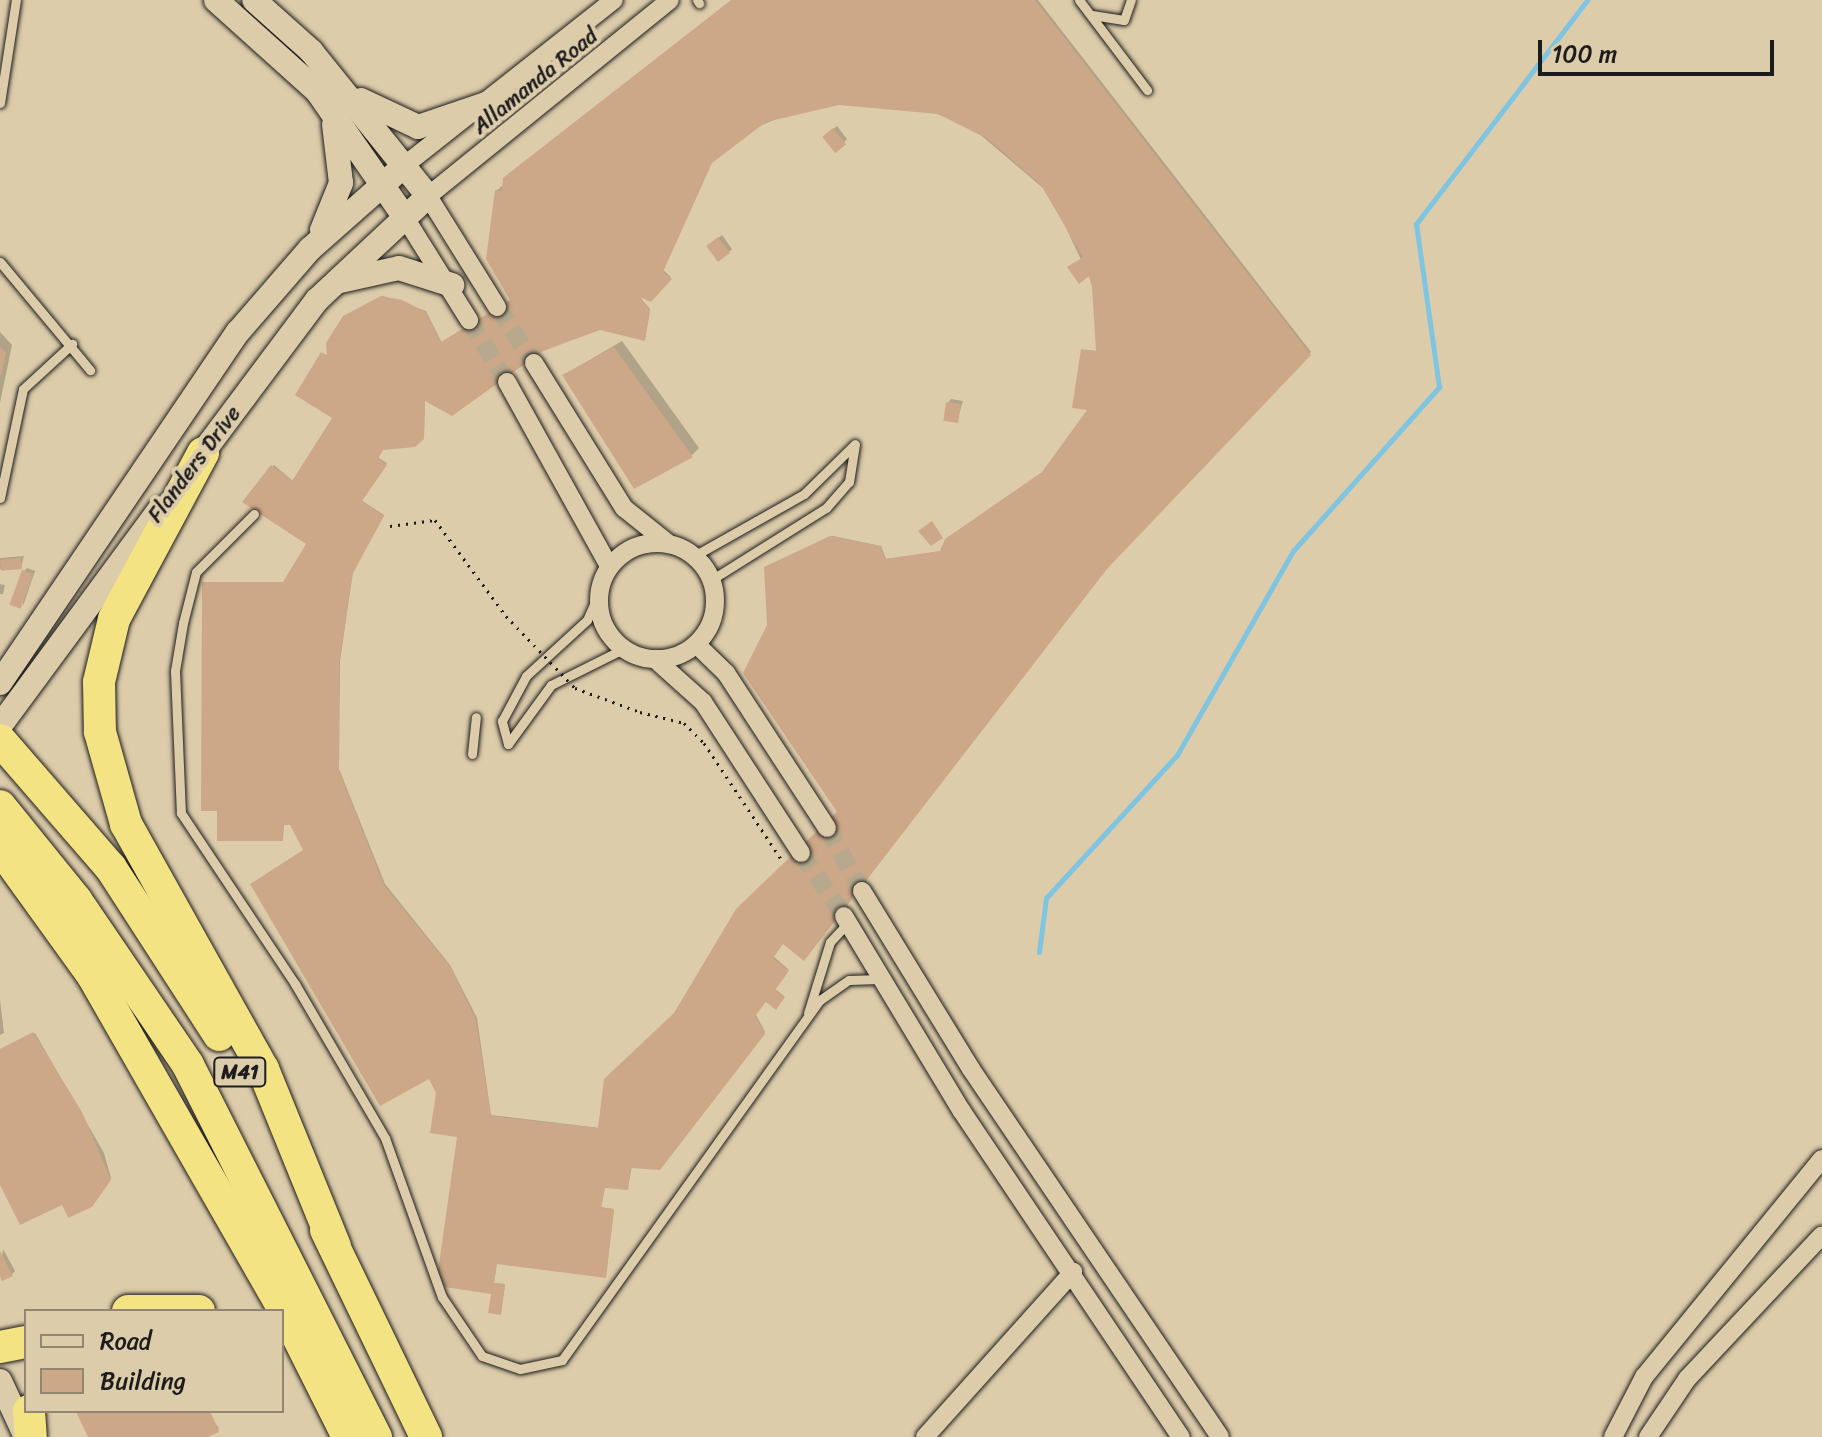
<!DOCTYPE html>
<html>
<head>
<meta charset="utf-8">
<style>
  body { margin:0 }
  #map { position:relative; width:1822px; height:1437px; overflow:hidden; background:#dca; font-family:Sriracha,sans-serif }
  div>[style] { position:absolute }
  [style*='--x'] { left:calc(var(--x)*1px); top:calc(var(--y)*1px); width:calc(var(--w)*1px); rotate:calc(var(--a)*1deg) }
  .shadow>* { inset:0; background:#0003 }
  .stream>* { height:5px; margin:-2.5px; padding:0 2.5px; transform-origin:2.5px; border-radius:2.5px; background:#7fc4e0 }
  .building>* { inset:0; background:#cda888; transform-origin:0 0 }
  .street-tunnel>* { height:18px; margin-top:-9px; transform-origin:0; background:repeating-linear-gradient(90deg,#b6a98e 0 18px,transparent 0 27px) }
  .path>* { height:3px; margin-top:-1.5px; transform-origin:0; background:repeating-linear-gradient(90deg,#1c1c1c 0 2px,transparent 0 8px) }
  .roads { filter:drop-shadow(0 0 2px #1c1c1c) drop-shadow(0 0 2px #1c1c1c) }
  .lane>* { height:9px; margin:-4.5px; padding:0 4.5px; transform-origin:4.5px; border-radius:4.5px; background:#dca }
  .street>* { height:18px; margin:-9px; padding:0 9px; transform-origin:9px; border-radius:9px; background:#dca }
  .street>.ring { margin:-9px; padding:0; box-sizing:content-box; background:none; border:18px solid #dca; border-radius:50% }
  .secondary>* { height:24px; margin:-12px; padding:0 12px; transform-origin:12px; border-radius:12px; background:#dca }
  .highway>* { height:32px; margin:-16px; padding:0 16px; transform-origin:16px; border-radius:16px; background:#f4e382 }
  .path-bridge>* { height:3px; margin-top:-1.5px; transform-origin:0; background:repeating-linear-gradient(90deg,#1c1c1c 0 2px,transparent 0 8px) }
  span { translate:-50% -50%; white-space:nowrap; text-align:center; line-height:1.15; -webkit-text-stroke:8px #dca; paint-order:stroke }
  .shield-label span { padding:2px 6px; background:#dca; border:2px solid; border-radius:6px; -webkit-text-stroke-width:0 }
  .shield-label { font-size:20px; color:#1c1c1c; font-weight:700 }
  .street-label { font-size:22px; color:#1c1c1c }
  .legend { position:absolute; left:24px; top:1309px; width:260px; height:104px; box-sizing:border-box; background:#dca; border:2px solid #908671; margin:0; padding:10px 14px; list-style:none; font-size:24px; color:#1c1c1c }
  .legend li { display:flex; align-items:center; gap:16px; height:40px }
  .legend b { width:40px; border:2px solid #908671 }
  .scale { position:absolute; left:1538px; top:40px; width:236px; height:36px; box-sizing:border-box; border:4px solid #1c1c1c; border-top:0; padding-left:10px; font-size:24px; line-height:28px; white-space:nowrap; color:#1c1c1c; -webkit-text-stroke:6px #dca; paint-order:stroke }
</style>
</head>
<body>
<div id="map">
  <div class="shadow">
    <i style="clip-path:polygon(evenodd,737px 0,1038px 0,1311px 352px,1107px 566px,783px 942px,773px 956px,788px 969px,774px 988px,784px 996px,775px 1007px,766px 999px,755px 1013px,765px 1032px,659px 1168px,632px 1166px,628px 1186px,605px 1186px,601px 1207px,614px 1209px,606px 1275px,497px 1262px,494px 1283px,505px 1284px,501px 1313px,460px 1135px,291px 823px,284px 823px,283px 839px,204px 583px,285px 582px,308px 544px,245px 501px,274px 465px,294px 482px,335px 418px,322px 353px,329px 356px,334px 330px,383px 296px,426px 311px,442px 343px,512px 300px,496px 191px,737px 0,867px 102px,919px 107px,970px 126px,1050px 194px,1094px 287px,1098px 351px,1083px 350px,1090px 409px,1045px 472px,942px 551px,886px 559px,881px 546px,833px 536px,767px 567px,769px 625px,840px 812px,676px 1014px,600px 1128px,491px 1115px,477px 1018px,450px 965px,385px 884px,339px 769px,340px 661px,353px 570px,384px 515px,361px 500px,387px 463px,377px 457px,383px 448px,414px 445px,424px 436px,425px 399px,600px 328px,645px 338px,650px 309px,638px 295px,651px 300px,671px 277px,663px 270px,712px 160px,741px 134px,800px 109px,867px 102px)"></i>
    <i style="clip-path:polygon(837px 126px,847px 139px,844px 142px,827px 134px)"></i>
    <i style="clip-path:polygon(722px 235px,732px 249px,729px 252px,712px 243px)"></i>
    <i style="clip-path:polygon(0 332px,12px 345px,0 403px)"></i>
    <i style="clip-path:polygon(622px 341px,699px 448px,692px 455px,564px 375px)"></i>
    <i style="clip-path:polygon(951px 399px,963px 401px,957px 421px,948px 403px)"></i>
    <i style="clip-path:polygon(24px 556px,21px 567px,0 569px,0 558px)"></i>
    <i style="clip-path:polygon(27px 568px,35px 571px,23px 606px,24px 571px)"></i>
    <i style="clip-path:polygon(0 584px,5px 585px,3px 594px,0 594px)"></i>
    <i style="clip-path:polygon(0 1000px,4px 1033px,0 1035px)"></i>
    <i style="clip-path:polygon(35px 1033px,104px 1153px,111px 1178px,90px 1205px,0 1184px,0 1050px)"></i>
    <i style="clip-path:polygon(3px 1249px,15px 1271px,12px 1274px,0 1273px)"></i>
    <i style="clip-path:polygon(81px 1411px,208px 1411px,219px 1429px,202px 1437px,91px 1437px)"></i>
  </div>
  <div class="stream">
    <i style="--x:1039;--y:952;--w:54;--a:-82.6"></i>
    <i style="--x:1046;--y:898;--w:194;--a:-47.5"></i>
    <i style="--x:1177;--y:755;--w:235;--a:-60.4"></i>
    <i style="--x:1293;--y:551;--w:220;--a:-48.3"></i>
    <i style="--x:1439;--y:387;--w:165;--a:-98"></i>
    <i style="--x:1416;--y:224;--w:282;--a:-52.6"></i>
  </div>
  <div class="building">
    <i style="clip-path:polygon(evenodd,731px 0,1035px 0,1311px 355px,1107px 569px,804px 961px,783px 944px,773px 958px,789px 971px,775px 990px,785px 997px,776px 1010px,766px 1002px,755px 1016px,765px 1034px,660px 1170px,631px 1168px,628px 1190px,605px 1188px,601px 1208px,614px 1209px,606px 1278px,497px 1264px,494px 1283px,505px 1284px,501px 1315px,488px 1313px,491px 1294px,445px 1287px,438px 1271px,457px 1137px,430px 1133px,436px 1093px,429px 1079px,380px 1106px,250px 884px,303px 850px,290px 825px,283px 825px,283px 841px,217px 841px,217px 811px,201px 811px,202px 582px,283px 582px,306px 544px,242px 502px,271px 465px,292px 481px,332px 418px,295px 395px,321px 352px,327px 356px,326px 343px,343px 316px,381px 296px,402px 300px,426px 312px,441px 342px,510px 300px,486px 259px,495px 190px,502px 191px,503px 178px,731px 0,839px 105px,938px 114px,988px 139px,1041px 185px,1083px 257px,1067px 267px,1079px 284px,1089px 276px,1092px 287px,1096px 351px,1081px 349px,1072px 408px,1087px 410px,1042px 472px,945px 539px,940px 551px,885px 559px,880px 546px,830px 536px,764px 567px,767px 625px,743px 673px,837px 812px,736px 909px,674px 1013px,604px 1079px,598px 1128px,491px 1116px,476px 1020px,450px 966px,384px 885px,339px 771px,339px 664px,353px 573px,384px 516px,362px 501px,387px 465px,378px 459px,383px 450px,415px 447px,424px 439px,425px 401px,452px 416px,543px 351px,600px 330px,645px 341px,650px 311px,639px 297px,651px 302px,672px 279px,663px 272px,712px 163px,766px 122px,839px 105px)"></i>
    <i style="left:833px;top:128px;width:21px;height:14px;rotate:51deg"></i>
    <i style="left:718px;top:237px;width:20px;height:15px;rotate:53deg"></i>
    <i style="clip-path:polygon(0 347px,6px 353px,1px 375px,0 375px)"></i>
    <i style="clip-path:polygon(614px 347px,693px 457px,634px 489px,562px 375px)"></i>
    <i style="left:946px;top:402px;width:15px;height:19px;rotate:8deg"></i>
    <i style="clip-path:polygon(932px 521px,943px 538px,931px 546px,918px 531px)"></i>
    <i style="left:21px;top:558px;width:11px;height:21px;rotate:85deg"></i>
    <i style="left:22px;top:570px;width:12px;height:37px;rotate:20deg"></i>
    <i style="clip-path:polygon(33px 1032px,82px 1112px,111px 1180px,92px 1207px,68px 1218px,62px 1205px,20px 1225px,0 1185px,0 1049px)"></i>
    <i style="clip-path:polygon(0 1251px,13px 1276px,2px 1281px,0 1277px)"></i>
    <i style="clip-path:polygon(210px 1411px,219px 1432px,208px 1437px,88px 1437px,76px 1412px)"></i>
  </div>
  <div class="street-tunnel">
    <i style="--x:497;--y:307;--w:67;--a:56.5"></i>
    <i style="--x:469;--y:320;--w:73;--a:58.5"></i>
    <i style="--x:827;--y:828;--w:72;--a:60.9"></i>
    <i style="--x:801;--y:853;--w:76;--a:55.7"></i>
  </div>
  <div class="path">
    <i style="--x:390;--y:526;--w:45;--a:-7.6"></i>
    <i style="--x:435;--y:520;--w:119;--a:53.5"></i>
    <i style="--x:640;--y:712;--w:45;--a:14"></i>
    <i style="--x:684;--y:723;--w:28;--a:45"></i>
    <i style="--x:704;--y:743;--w:143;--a:56.4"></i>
  </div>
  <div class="roads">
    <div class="lane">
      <i style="--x:697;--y:0;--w:4;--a:56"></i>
      <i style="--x:1079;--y:0;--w:113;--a:52.9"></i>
      <i style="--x:1092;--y:15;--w:32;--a:9"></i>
      <i style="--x:1124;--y:20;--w:21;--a:-71"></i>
      <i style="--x:0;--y:103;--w:104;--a:-81.2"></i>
      <i style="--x:0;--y:262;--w:141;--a:50.2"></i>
      <i style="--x:0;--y:498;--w:111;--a:-78.1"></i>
      <i style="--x:23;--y:389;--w:67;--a:-42.6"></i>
      <i style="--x:254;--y:514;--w:82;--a:135"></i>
      <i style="--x:196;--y:572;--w:53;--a:104.3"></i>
      <i style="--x:183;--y:623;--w:49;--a:99.5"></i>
      <i style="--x:175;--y:671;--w:142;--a:87.6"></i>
      <i style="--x:181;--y:813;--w:206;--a:56.3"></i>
      <i style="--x:295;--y:984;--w:178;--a:59.7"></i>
      <i style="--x:385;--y:1138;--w:169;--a:70.3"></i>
      <i style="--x:442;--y:1297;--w:71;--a:55.9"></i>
      <i style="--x:482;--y:1356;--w:40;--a:18.9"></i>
      <i style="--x:520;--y:1369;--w:43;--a:-12.1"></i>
      <i style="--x:562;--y:1360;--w:443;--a:-54.4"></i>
      <i style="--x:820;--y:1000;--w:35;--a:-35"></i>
      <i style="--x:849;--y:980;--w:30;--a:-2"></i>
      <i style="--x:694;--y:556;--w:126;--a:-29.4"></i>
      <i style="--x:804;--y:494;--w:71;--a:-44.4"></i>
      <i style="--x:711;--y:580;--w:136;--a:-32.1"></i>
      <i style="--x:826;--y:508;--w:35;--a:-49"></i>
      <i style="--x:849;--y:482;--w:38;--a:-81"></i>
      <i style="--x:508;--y:744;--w:24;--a:-105"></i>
      <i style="--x:502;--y:721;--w:51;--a:-61.9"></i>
      <i style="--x:526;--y:676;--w:83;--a:-42.6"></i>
      <i style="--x:587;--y:620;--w:27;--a:-66"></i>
      <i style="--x:508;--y:744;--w:73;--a:-53.9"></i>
      <i style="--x:551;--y:685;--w:80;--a:-26.6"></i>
      <i style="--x:472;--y:754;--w:37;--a:-84"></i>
      <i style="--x:808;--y:1013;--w:74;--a:-72.8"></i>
      <i style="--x:830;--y:942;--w:25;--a:-47"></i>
    </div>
    <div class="street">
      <i style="--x:405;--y:165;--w:266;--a:-38.3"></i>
      <i style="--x:404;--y:216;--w:123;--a:58"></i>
      <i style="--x:497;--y:307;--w:131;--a:-121.9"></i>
      <i style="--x:428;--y:196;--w:311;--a:-39"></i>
      <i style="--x:534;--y:363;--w:171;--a:58.2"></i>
      <i style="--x:624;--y:508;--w:58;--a:38.7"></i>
      <i style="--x:507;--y:382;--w:210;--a:61"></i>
      <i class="ring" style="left:599px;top:543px;width:98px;height:98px"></i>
      <i style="--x:696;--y:644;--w:42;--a:44"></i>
      <i style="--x:726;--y:673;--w:185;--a:56.9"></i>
      <i style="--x:655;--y:659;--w:64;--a:41.9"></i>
      <i style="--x:703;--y:702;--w:180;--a:57"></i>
      <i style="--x:862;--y:891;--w:209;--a:58.5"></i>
      <i style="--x:971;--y:1069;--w:444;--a:55.9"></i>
      <i style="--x:844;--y:916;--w:227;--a:58.9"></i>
      <i style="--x:961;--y:1110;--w:394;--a:56.1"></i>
      <i style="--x:925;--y:1437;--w:222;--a:-48.1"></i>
      <i style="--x:1613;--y:1437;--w:68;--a:-62.7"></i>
      <i style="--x:1644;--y:1377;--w:281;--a:-50.8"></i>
      <i style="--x:1648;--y:1437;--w:70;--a:-56.1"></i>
      <i style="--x:1687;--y:1379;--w:197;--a:-46.8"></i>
    </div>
    <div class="secondary">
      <i style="--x:216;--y:0;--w:136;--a:42"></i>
      <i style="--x:317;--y:91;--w:152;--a:55.2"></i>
      <i style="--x:361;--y:100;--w:63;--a:25.3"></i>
      <i style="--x:418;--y:127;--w:75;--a:-18.7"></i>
      <i style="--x:322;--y:230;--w:51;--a:-68"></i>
      <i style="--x:341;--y:183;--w:59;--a:-96.8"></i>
      <i style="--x:340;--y:281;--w:60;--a:-12.4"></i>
      <i style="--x:399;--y:268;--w:56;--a:17.8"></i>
      <i style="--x:192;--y:467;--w:209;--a:-53.2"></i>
      <i style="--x:317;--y:300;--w:152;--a:-43.1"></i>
      <i style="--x:428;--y:196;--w:186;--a:-128.9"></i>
      <i style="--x:311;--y:51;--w:76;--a:-138.2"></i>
      <i style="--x:0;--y:683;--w:424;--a:-55.9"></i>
      <i style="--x:238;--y:332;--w:110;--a:-49.1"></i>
      <i style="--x:310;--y:249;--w:127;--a:-41.5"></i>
      <i style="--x:0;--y:726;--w:270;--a:-53.6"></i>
      <i style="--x:0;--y:1381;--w:62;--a:65.1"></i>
    </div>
    <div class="highway">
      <i style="--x:203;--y:453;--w:188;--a:118.2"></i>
      <i style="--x:114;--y:619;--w:65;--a:103.4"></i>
      <i style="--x:99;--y:682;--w:50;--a:88.9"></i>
      <i style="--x:100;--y:732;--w:96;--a:74.2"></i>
      <i style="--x:126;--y:824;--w:281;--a:60.8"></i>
      <i style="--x:263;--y:1069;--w:191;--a:67.9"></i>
      <i style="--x:0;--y:740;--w:169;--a:49.1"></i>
      <i style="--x:111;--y:868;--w:199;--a:57.1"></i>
      <i style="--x:0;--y:806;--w:121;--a:51"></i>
      <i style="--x:76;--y:900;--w:199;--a:55.8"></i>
      <i style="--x:188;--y:1065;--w:417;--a:63.2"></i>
      <i style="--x:0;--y:847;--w:159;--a:54.2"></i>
      <i style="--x:93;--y:976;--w:386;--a:60.2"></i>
      <i style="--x:285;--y:1311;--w:141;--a:63.4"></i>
      <i style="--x:326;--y:1230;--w:230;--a:64.2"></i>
      <i style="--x:128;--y:1311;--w:71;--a:0"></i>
      <i style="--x:0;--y:1347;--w:26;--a:-11"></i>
      <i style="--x:29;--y:1411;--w:26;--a:86"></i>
    </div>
  </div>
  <div class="path-bridge">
    <i style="--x:506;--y:616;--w:100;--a:46.2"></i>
    <i style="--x:575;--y:688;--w:69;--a:20.3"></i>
  </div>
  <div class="shield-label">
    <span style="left:240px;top:1072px">M41</span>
  </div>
  <div class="street-label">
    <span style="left:535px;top:81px;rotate:-39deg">Allamanda Road</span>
    <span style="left:194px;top:464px;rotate:-53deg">Flanders Drive</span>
  </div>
  <ul class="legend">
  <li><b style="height:10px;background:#dca"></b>Road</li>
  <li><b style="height:22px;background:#cda888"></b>Building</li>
  </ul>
  <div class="scale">100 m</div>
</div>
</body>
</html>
